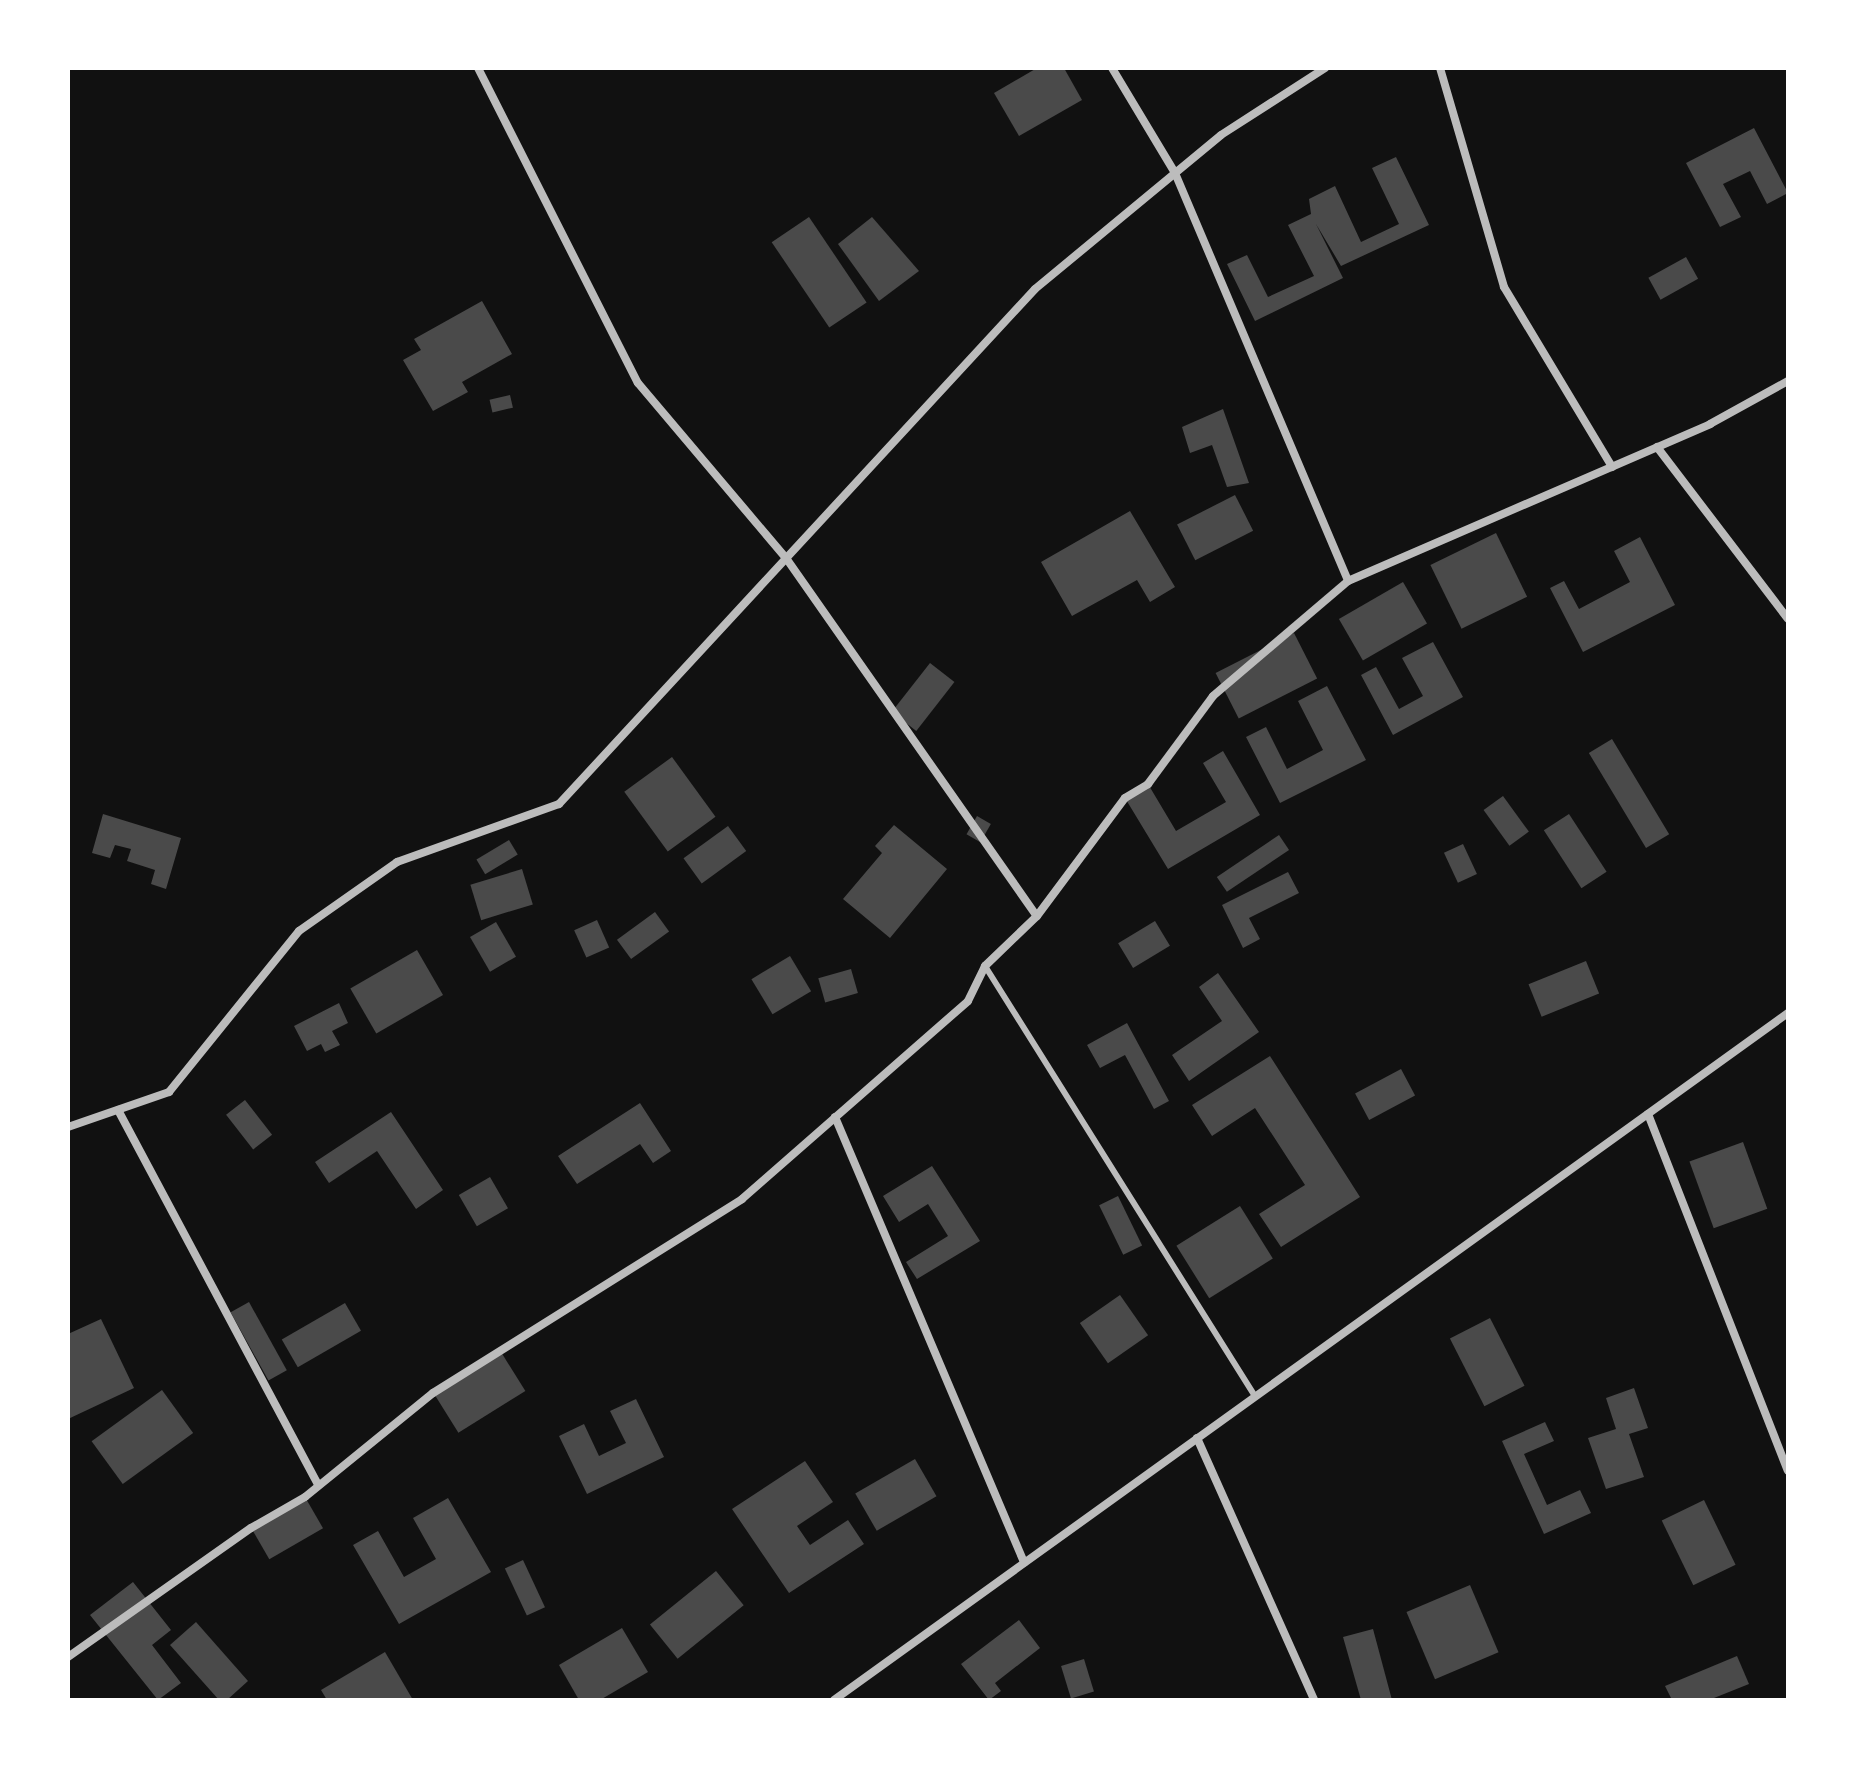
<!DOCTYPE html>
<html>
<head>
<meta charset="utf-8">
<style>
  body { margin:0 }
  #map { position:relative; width:1856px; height:1768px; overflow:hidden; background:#111; font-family:"Fira Sans Condensed",sans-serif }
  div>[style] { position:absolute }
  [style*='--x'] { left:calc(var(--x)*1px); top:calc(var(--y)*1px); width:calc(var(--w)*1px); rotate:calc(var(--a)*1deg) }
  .building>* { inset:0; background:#4a4a4a; transform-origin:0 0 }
  .service>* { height:6px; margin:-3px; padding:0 3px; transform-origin:3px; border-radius:3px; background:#bcbcbc }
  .minor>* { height:8px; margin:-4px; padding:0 4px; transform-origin:4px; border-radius:4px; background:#bcbcbc }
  span { translate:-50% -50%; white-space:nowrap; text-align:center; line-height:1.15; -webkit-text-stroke:6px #fff; paint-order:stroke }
  .frame { position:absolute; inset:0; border:70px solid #fff; pointer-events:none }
</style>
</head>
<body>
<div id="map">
  <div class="building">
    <i style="clip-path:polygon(1037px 68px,1064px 68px,1082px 100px,1019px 136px,994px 93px)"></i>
    <i style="clip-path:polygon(1754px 128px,1788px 193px,1767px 204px,1750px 171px,1723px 184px,1741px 217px,1720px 227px,1686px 163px)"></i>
    <i style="clip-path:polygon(1396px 157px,1429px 225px,1341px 266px,1316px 224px,1343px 278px,1255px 321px,1227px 264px,1247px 255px,1268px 297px,1314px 276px,1288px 225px,1311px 214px,1309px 199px,1335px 186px,1361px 242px,1399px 224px,1372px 168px)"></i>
    <i style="left:809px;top:217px;width:103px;height:45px;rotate:56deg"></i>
    <i style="clip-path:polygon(872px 217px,919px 271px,879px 301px,838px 244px)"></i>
    <i style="left:1686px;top:257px;width:25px;height:43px;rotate:61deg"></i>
    <i style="clip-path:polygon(482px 301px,512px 354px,462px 382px,468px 392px,433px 411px,403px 360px,421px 350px,414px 339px)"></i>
    <i style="left:510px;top:395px;width:13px;height:21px;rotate:77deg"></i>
    <i style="clip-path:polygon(1223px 409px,1249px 483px,1227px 487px,1212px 445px,1190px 453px,1182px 427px)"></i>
    <i style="left:1235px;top:495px;width:40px;height:65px;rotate:63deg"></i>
    <i style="clip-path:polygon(1130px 511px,1175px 587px,1150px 602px,1137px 580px,1072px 616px,1041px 562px)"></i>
    <i style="left:1496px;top:533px;width:71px;height:73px;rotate:64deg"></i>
    <i style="clip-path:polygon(1640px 537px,1675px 605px,1583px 652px,1550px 588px,1564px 581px,1579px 609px,1630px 582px,1614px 551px)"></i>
    <i style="left:1403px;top:582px;width:48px;height:74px;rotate:60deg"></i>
    <i style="left:1294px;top:633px;width:51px;height:88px;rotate:63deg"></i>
    <i style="clip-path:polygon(1433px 642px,1463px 697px,1393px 735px,1361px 675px,1376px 667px,1399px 709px,1423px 696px,1402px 658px)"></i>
    <i style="left:930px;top:663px;width:31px;height:62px;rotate:38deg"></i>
    <i style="clip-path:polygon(1327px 686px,1366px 760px,1280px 803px,1246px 737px,1266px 727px,1287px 769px,1323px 750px,1298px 701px)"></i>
    <i style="left:1612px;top:739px;width:111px;height:27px;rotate:59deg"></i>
    <i style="clip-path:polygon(1223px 751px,1260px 815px,1168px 869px,1125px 798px,1148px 784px,1176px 831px,1226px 802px,1203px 763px)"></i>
    <i style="left:672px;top:757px;width:74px;height:59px;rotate:54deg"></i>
    <i style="left:1503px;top:796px;width:44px;height:24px;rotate:54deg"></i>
    <i style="clip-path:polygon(103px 814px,181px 838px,166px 889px,151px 884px,155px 870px,127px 861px,131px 849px,115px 845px,110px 858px,92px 853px)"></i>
    <i style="left:1569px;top:814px;width:69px;height:30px;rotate:57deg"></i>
    <i style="left:977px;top:816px;width:16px;height:21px;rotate:30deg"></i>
    <i style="clip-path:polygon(894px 825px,947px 869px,890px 938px,843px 899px,882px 853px,875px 846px)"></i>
    <i style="left:728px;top:826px;width:31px;height:55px;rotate:54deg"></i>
    <i style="left:1279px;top:835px;width:18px;height:75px;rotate:56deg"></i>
    <i style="left:509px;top:840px;width:17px;height:38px;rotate:59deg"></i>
    <i style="left:1463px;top:844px;width:33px;height:21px;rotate:65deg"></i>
    <i style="left:522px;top:869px;width:37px;height:54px;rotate:73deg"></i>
    <i style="clip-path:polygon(1288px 872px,1299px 893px,1249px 918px,1260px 939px,1243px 948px,1222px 905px)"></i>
    <i style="left:655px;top:912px;width:24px;height:47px;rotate:54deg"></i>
    <i style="left:597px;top:920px;width:30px;height:25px;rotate:66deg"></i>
    <i style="left:1155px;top:921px;width:29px;height:43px;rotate:59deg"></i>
    <i style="left:496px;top:922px;width:40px;height:30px;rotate:60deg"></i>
    <i style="left:417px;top:950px;width:52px;height:77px;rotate:60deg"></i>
    <i style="left:790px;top:956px;width:41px;height:45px;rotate:59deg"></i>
    <i style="left:1586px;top:961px;width:35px;height:62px;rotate:68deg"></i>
    <i style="left:851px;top:969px;width:25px;height:34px;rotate:74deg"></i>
    <i style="clip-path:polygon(1218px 973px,1259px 1032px,1189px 1081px,1172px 1055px,1222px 1021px,1199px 987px)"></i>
    <i style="clip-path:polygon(339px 1003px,348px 1023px,332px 1031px,340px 1045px,325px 1052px,321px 1044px,307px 1051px,294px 1026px)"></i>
    <i style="clip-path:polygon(1127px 1023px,1169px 1101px,1154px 1109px,1125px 1055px,1100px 1068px,1087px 1045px)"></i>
    <i style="clip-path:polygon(1270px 1056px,1360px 1197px,1281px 1247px,1259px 1214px,1305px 1185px,1255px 1108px,1212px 1136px,1192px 1105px)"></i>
    <i style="left:1401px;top:1069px;width:30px;height:52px;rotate:62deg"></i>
    <i style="left:245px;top:1100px;width:44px;height:24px;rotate:52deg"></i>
    <i style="clip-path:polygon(640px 1103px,671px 1151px,653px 1163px,640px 1144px,577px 1184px,558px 1156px)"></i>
    <i style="clip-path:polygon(391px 1112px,443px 1190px,416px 1209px,377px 1151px,329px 1183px,315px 1162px)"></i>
    <i style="left:1743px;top:1142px;width:71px;height:57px;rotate:70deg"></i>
    <i style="clip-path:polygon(932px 1166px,980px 1241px,917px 1279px,906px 1262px,948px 1236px,928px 1204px,899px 1222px,883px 1196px)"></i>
    <i style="left:490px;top:1177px;width:36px;height:36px;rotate:60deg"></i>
    <i style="left:1118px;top:1196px;width:55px;height:21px;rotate:64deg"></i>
    <i style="left:1240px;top:1206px;width:62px;height:75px;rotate:58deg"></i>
    <i style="left:1120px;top:1295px;width:49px;height:49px;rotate:55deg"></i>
    <i style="left:249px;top:1302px;width:78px;height:21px;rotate:61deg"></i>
    <i style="left:345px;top:1303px;width:32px;height:73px;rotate:60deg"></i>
    <i style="left:1490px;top:1318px;width:76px;height:45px;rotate:63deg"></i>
    <i style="clip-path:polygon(101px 1319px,134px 1388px,68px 1419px,68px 1334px)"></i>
    <i style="left:501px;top:1352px;width:46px;height:79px;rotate:58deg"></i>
    <i style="clip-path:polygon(1634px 1388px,1648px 1428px,1629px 1434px,1644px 1477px,1606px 1489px,1588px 1438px,1616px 1429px,1606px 1398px)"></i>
    <i style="left:162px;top:1390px;width:53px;height:87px;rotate:54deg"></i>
    <i style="clip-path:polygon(636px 1399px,664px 1457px,587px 1494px,559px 1436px,584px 1424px,599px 1456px,626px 1443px,610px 1411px)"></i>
    <i style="clip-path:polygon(1545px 1422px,1554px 1441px,1524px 1454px,1547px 1505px,1580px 1490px,1591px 1513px,1544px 1534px,1502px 1441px)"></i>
    <i style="left:915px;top:1459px;width:43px;height:69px;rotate:60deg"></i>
    <i style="clip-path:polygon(805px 1461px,833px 1502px,797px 1526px,810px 1545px,848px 1520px,864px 1544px,789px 1593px,732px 1509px)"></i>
    <i style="left:305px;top:1497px;width:36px;height:62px;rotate:60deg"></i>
    <i style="clip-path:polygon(448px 1498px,491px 1572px,399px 1624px,353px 1545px,378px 1531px,404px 1577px,436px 1559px,413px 1518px)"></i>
    <i style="left:1704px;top:1500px;width:72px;height:47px;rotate:64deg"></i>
    <i style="left:523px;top:1560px;width:52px;height:20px;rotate:65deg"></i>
    <i style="left:716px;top:1571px;width:44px;height:85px;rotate:51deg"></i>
    <i style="clip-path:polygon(133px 1582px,171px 1630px,152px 1645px,181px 1683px,158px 1700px,90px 1615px)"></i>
    <i style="left:1470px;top:1585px;width:73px;height:69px;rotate:67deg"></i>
    <i style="clip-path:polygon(1019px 1620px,1040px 1648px,995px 1683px,1001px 1691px,989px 1700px,961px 1664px)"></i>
    <i style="clip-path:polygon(196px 1622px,248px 1681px,227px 1700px,219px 1700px,170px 1645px)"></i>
    <i style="clip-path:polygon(622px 1628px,648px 1672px,600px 1700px,579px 1700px,559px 1665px)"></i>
    <i style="clip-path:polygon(1373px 1629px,1392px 1700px,1361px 1700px,1343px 1637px)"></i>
    <i style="clip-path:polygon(385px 1652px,413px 1700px,327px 1700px,321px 1690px)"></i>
    <i style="clip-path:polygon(1737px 1656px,1749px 1684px,1709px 1700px,1672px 1700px,1665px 1686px)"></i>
    <i style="left:1084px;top:1659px;width:34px;height:24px;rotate:73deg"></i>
  </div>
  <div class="service">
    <i style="--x:985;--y:966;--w:504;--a:57.89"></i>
  </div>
  <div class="minor">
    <i style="--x:478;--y:68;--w:353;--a:63.1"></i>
    <i style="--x:638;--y:383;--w:229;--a:49.8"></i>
    <i style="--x:786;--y:558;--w:437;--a:55"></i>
    <i style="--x:1112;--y:68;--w:122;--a:59"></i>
    <i style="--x:1175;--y:173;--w:443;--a:67"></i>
    <i style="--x:1440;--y:68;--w:228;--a:73.7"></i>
    <i style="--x:1504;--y:287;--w:210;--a:59"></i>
    <i style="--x:1657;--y:447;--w:216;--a:52.7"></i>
    <i style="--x:118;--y:1110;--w:425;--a:61.9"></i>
    <i style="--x:1648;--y:1114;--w:383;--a:68.6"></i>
    <i style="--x:835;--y:1117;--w:484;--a:67"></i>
    <i style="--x:68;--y:1127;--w:107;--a:-19.1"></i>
    <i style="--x:169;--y:1092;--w:207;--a:-51.1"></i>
    <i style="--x:299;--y:931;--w:120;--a:-35.1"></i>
    <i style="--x:397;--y:862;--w:172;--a:-19.7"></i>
    <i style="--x:559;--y:804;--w:701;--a:-47.25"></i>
    <i style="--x:1035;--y:289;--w:241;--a:-39.6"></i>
    <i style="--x:1221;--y:135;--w:124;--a:-32.8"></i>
    <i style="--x:1197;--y:1438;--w:287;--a:65.9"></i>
    <i style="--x:68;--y:1657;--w:224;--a:-35.2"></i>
    <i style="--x:251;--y:1528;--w:62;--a:-29.9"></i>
    <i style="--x:305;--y:1497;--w:165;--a:-39.1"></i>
    <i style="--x:433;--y:1393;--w:365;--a:-32.1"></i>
    <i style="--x:742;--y:1199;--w:300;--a:-41.2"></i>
    <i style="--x:968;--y:1001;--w:39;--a:-64"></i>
    <i style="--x:985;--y:966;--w:72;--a:-43.9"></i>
    <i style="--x:1037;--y:916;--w:147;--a:-53.3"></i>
    <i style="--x:1125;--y:798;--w:27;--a:-31"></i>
    <i style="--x:1148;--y:784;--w:109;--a:-53.5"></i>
    <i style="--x:1213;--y:696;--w:177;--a:-40.4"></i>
    <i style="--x:1348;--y:581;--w:395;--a:-23.4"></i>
    <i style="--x:1710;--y:424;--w:89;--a:-28.9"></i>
    <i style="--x:834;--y:1700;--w:1176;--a:-35.76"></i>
  </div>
  <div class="frame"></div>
</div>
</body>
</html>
